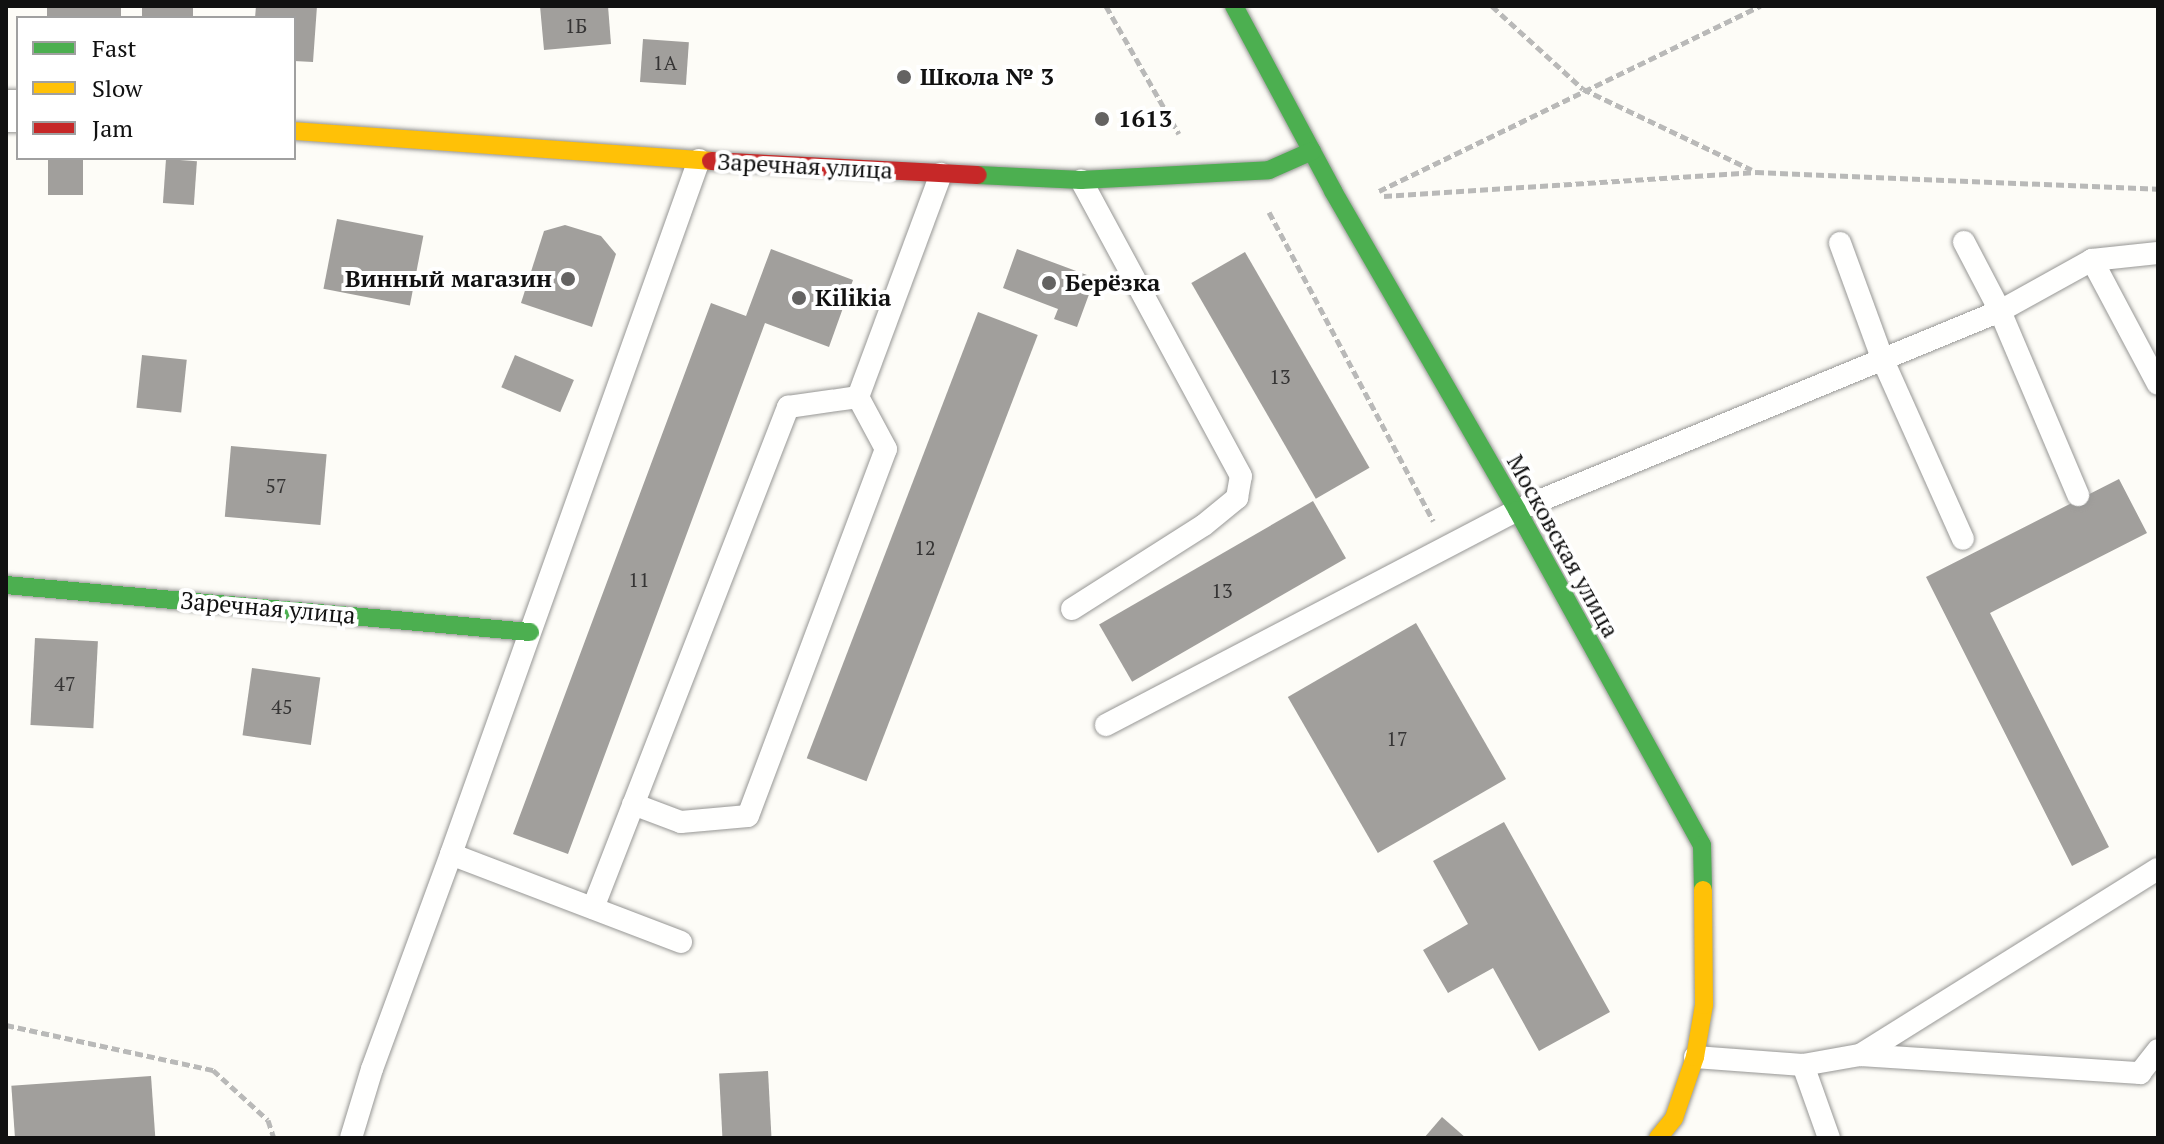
<!DOCTYPE html>
<html>
<head>
<meta charset="utf-8">
<style>
  body { margin:0 }
  #map { position:relative; width:2164px; height:1144px; overflow:hidden; background:#fdfcf7; font-family:"PT Serif",serif }
  div>[style] { position:absolute }
  [style*='--x'] { left:calc(var(--x)*1px); top:calc(var(--y)*1px); width:calc(var(--w)*1px); rotate:calc(var(--a)*1deg) }
  .building>* { inset:0; background:#a19f9c; transform-origin:0 0 }
  .path>* { height:5px; margin-top:-2.5px; transform-origin:0; background:repeating-linear-gradient(90deg,#b9b9b8 0 8px,transparent 0 12px) }
  .roads { filter:drop-shadow(0 0 2px #979795) drop-shadow(0 0 2px #979795) }
  .lane>* { height:22px; margin:-11px; padding:0 11px; transform-origin:11px; border-radius:11px; background:#fffffe }
  .street>* { height:42px; margin:-21px; padding:0 21px; transform-origin:21px; border-radius:21px; background:#fffffe }
  .fast>* { height:18px; margin:-9px; padding:0 9px; transform-origin:9px; border-radius:9px; background:#4caf50 }
  .slow>* { height:18px; margin:-9px; padding:0 9px; transform-origin:9px; border-radius:9px; background:#ffc107 }
  .jam>* { height:18px; margin:-9px; padding:0 9px; transform-origin:9px; border-radius:9px; background:#c62828 }
  .dots>* { width:22px; height:22px; translate:-50% -50%; box-sizing:border-box; border:4px solid #fff; border-radius:50% }
  span { translate:-50% -50%; white-space:nowrap; text-align:center; line-height:1.15; -webkit-text-stroke:8px #fff; paint-order:stroke }
  .number-label { font-size:20px; color:#353434 }
  .number-label span { -webkit-text-stroke-width:0 }
  .poi-label { font-size:24px; color:#111; font-weight:700 }
  .left { translate:0 -50%; text-align:left }
  .right { translate:-100% -50%; text-align:right }
  .street-label { font-size:24px; color:#111 }
  .frame { position:absolute; inset:0; border:8px solid #111; pointer-events:none }
  .legend { position:absolute; left:16px; top:16px; width:280px; height:144px; box-sizing:border-box; background:#fff; border:2px solid #a0a0a0; margin:0; padding:10px 14px; list-style:none; font-size:24px; color:#111 }
  .legend li { display:flex; align-items:center; gap:16px; height:40px }
  .legend b { width:40px; border:2px solid #a0a0a0 }
</style>
</head>
<body>
<div id="map">
  <div class="building">
    <i style="left:47px;top:6px;width:74px;height:12px"></i>
    <i style="left:142px;top:6px;width:51px;height:12px"></i>
    <i style="clip-path:polygon(256px 6px,317px 6px,313px 62px,294px 61px,294px 18px,255px 18px)"></i>
    <i style="clip-path:polygon(540px 6px,608px 6px,611px 44px,544px 50px)"></i>
    <i style="left:643px;top:39px;width:46px;height:43px;rotate:4deg"></i>
    <i style="left:48px;top:158px;width:35px;height:37px"></i>
    <i style="left:166px;top:159px;width:31px;height:44px;rotate:4deg"></i>
    <i style="left:337px;top:219px;width:88px;height:71px;rotate:11deg"></i>
    <i style="clip-path:polygon(565px 225px,601px 236px,616px 254px,592px 327px,521px 303px,544px 231px)"></i>
    <i style="clip-path:polygon(771px 249px,853px 280px,829px 347px,765px 323px,568px 854px,513px 834px,711px 303px,746px 316px)"></i>
    <i style="clip-path:polygon(1017px 249px,1095px 278px,1077px 327px,1054px 319px,1058px 309px,1003px 288px)"></i>
    <i style="left:1245px;top:252px;width:249px;height:62px;rotate:60deg"></i>
    <i style="left:978px;top:312px;width:64px;height:478px;rotate:21deg"></i>
    <i style="left:142px;top:355px;width:45px;height:53px;rotate:6deg"></i>
    <i style="left:515px;top:355px;width:64px;height:35px;rotate:23deg"></i>
    <i style="left:231px;top:446px;width:96px;height:71px;rotate:5deg"></i>
    <i style="clip-path:polygon(2119px 479px,2147px 533px,1990px 613px,2109px 847px,2072px 866px,1926px 577px)"></i>
    <i style="left:1313px;top:501px;width:66px;height:247px;rotate:60deg"></i>
    <i style="left:1416px;top:623px;width:180px;height:148px;rotate:60deg"></i>
    <i style="left:35px;top:638px;width:63px;height:87px;rotate:3deg"></i>
    <i style="left:252px;top:668px;width:69px;height:68px;rotate:8deg"></i>
    <i style="clip-path:polygon(1504px 822px,1610px 1012px,1539px 1051px,1493px 968px,1448px 993px,1423px 950px,1468px 924px,1433px 861px)"></i>
    <i style="left:768px;top:1071px;width:67px;height:49px;rotate:87deg"></i>
    <i style="left:151px;top:1076px;width:62px;height:140px;rotate:86deg"></i>
    <i style="clip-path:polygon(1442px 1117px,1466px 1138px,1424px 1138px)"></i>
  </div>
  <div class="path">
    <i style="--x:1106;--y:6;--w:147;--a:60.3"></i>
    <i style="--x:1492;--y:6;--w:123;--a:42.4"></i>
    <i style="--x:1583;--y:89;--w:187;--a:25.6"></i>
    <i style="--x:1379;--y:191;--w:424;--a:-25.9"></i>
    <i style="--x:1384;--y:196;--w:373;--a:-3.7"></i>
    <i style="--x:1756;--y:172;--w:402;--a:2.4"></i>
    <i style="--x:1269;--y:212;--w:350;--a:62"></i>
    <i style="--x:6;--y:1025;--w:212;--a:12.3"></i>
    <i style="--x:213;--y:1070;--w:74;--a:42.3"></i>
    <i style="--x:268;--y:1120;--w:19;--a:72"></i>
  </div>
  <div class="roads">
    <div class="lane">
      <i style="--x:1964;--y:242;--w:78;--a:62.4"></i>
      <i style="--x:2000;--y:311;--w:200;--a:67"></i>
      <i style="--x:1840;--y:243;--w:122;--a:69.9"></i>
      <i style="--x:1882;--y:358;--w:198;--a:65.9"></i>
      <i style="--x:2092;--y:260;--w:140;--a:62"></i>
      <i style="--x:1072;--y:609;--w:156;--a:-32.5"></i>
      <i style="--x:1204;--y:525;--w:43;--a:-39.3"></i>
      <i style="--x:1237;--y:498;--w:22;--a:-80"></i>
      <i style="--x:1241;--y:476;--w:336;--a:-118.4"></i>
      <i style="--x:1106;--y:725;--w:464;--a:-27.6"></i>
      <i style="--x:1517;--y:510;--w:522;--a:-22.39"></i>
      <i style="--x:2000;--y:311;--w:105;--a:-29"></i>
      <i style="--x:2092;--y:260;--w:66;--a:-6.1"></i>
      <i style="--x:633;--y:804;--w:51;--a:20.6"></i>
      <i style="--x:681;--y:822;--w:67;--a:-5.1"></i>
      <i style="--x:748;--y:816;--w:392;--a:-69.4"></i>
      <i style="--x:886;--y:449;--w:59;--a:-118.3"></i>
      <i style="--x:593;--y:908;--w:538;--a:-68.73"></i>
      <i style="--x:788;--y:407;--w:71;--a:-8.1"></i>
      <i style="--x:858;--y:397;--w:238;--a:-69.6"></i>
      <i style="--x:681;--y:942;--w:246;--a:-159.1"></i>
      <i style="--x:451;--y:854;--w:737;--a:-70.34"></i>
      <i style="--x:1860;--y:1055;--w:351;--a:-32"></i>
      <i style="--x:1695;--y:1057;--w:108;--a:4.2"></i>
      <i style="--x:1803;--y:1065;--w:58;--a:-10"></i>
      <i style="--x:1860;--y:1055;--w:281;--a:3.7"></i>
      <i style="--x:2140;--y:1073;--w:29;--a:-52"></i>
      <i style="--x:1803;--y:1065;--w:77;--a:70.4"></i>
      <i style="--x:351;--y:1138;--w:72;--a:-73.1"></i>
      <i style="--x:372;--y:1069;--w:229;--a:-69.8"></i>
    </div>
    <div class="street">
      <i style="--x:6;--y:111;--w:12;--a:0"></i>
    </div>
    <div class="fast">
      <i style="--x:1234;--y:6;--w:210;--a:61.8"></i>
      <i style="--x:1333;--y:191;--w:368;--a:60"></i>
      <i style="--x:1517;--y:510;--w:383;--a:61.1"></i>
      <i style="--x:1702;--y:845;--w:45;--a:88.7"></i>
      <i style="--x:978;--y:175;--w:103;--a:2.8"></i>
      <i style="--x:1081;--y:180;--w:188;--a:-3"></i>
      <i style="--x:1269;--y:170;--w:47;--a:-23.8"></i>
      <i style="--x:6;--y:585;--w:526;--a:5.13"></i>
    </div>
    <div class="slow">
      <i style="--x:294;--y:131;--w:418;--a:4.1"></i>
      <i style="--x:1658;--y:1138;--w:26;--a:-51"></i>
      <i style="--x:1674;--y:1118;--w:65;--a:-71"></i>
      <i style="--x:1695;--y:1057;--w:53;--a:-80.2"></i>
      <i style="--x:1704;--y:1005;--w:115;--a:-90.5"></i>
    </div>
    <div class="jam">
      <i style="--x:711;--y:161;--w:267;--a:3"></i>
    </div>
  </div>
  <div class="dots">
    <i style="left:904px;top:77px;background:#646362"></i>
    <i style="left:1102px;top:119px;background:#646362"></i>
    <i style="left:568px;top:279px;background:#646362"></i>
    <i style="left:1049px;top:283px;background:#646362"></i>
    <i style="left:799px;top:298px;background:#646362"></i>
  </div>
  <div class="number-label">
    <span style="left:576px;top:25px">1Б</span>
    <span style="left:665px;top:62px">1А</span>
    <span style="left:1280px;top:376px">13</span>
    <span style="left:276px;top:485px">57</span>
    <span style="left:925px;top:547px">12</span>
    <span style="left:639px;top:579px">11</span>
    <span style="left:1222px;top:590px">13</span>
    <span style="left:65px;top:683px">47</span>
    <span style="left:282px;top:706px">45</span>
    <span style="left:1397px;top:738px">17</span>
  </div>
  <div class="poi-label">
    <span class="left" style="left:920px;top:77px">Школа № 3</span>
    <span class="left" style="left:1118px;top:119px">1613</span>
    <span class="right" style="left:552px;top:279px">Винный магазин</span>
    <span class="left" style="left:1065px;top:283px">Берёзка</span>
    <span class="left" style="left:815px;top:298px">Kilikia</span>
  </div>
  <div class="street-label">
    <span style="left:805px;top:166px;rotate:3deg">Заречная улица</span>
    <span style="left:1563px;top:546px;rotate:61deg">Московская улица</span>
    <span style="left:268px;top:608px;rotate:5deg">Заречная улица</span>
  </div>
  <div class="frame"></div>
  <ul class="legend">
  <li><b style="height:10px;background:#4caf50"></b>Fast</li>
  <li><b style="height:10px;background:#ffc107"></b>Slow</li>
  <li><b style="height:10px;background:#c62828"></b>Jam</li>
  </ul>
</div>
</body>
</html>
